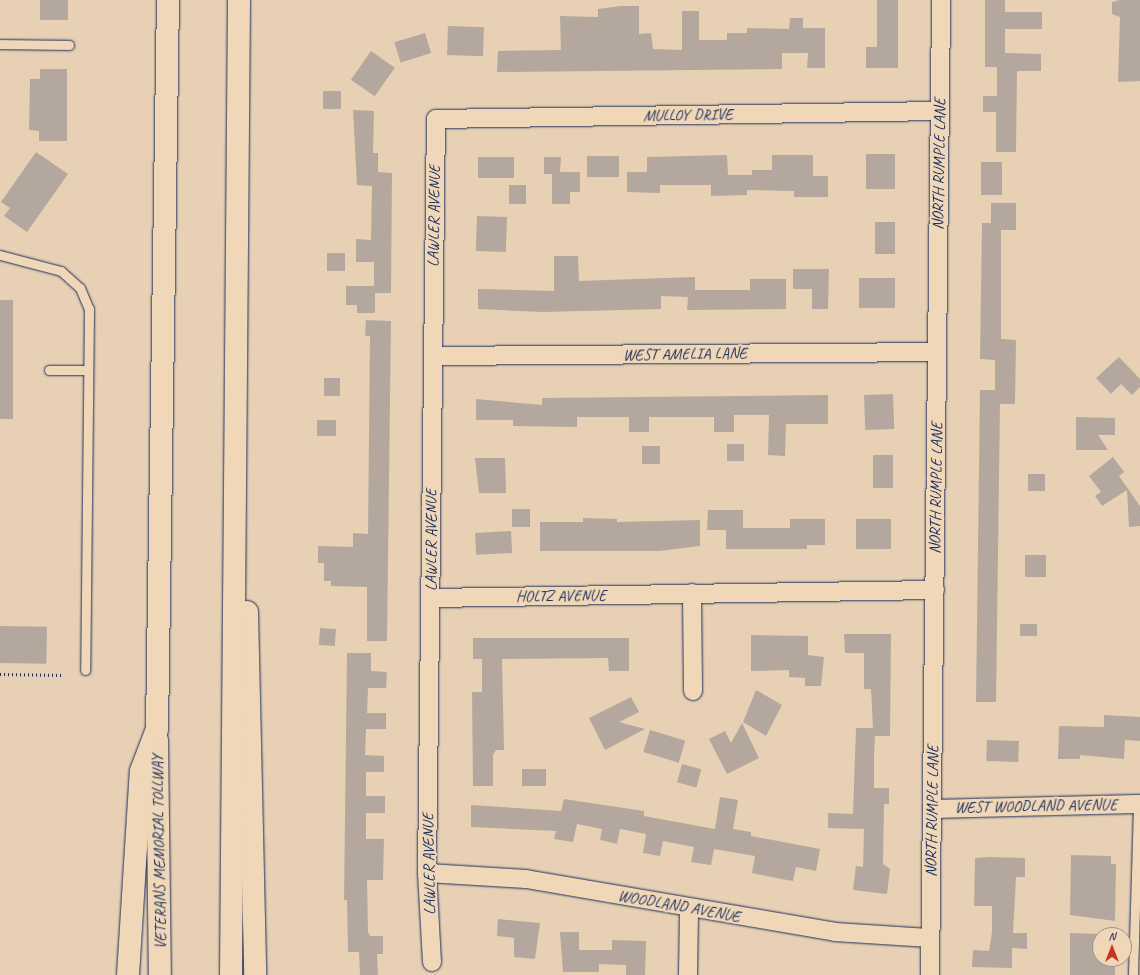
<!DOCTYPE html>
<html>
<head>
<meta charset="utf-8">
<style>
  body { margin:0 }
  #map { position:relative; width:1140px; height:975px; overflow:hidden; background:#e7d0b3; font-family:Caveat,sans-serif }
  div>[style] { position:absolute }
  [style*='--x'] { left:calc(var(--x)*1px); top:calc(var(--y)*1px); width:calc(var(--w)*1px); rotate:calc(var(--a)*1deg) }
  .building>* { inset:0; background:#b4a89e; transform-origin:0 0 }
  .path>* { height:2.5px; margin-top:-1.25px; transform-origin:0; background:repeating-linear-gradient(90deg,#1b2f5e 0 1px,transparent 0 4px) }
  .roads { filter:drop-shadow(0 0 1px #1b2f5e) drop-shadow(0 0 1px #1b2f5e) }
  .service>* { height:9px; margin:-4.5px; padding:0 4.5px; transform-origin:4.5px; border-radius:4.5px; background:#f0d7b7 }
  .minor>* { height:18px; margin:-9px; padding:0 9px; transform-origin:9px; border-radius:9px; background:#f0d7b7 }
  .motorway>* { height:22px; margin:-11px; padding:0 11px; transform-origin:11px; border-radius:11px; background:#f0d7b7 }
  span { translate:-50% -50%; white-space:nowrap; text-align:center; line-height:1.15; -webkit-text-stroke:4px #f0d7b7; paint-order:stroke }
  .street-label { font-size:16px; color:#1b2f5e }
  .north { position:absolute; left:1092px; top:927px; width:40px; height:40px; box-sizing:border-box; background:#f0d7b7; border:1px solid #9b9493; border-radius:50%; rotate:0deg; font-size:11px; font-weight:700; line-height:16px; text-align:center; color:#1b2f5e }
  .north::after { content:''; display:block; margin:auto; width:14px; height:18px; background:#c8321e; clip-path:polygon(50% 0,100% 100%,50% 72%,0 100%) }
</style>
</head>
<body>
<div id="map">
  <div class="building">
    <i style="left:40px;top:0;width:28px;height:20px"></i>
    <i style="clip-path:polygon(877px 0,898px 0,898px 68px,866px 68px,866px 47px,877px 47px)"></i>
    <i style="clip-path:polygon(985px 0,1005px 0,1005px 12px,1042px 12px,1042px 29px,1005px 29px,1005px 53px,1041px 54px,1041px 71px,1017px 71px,1016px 152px,996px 152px,996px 112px,983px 112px,983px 96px,997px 96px,997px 67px,985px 67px)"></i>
    <i style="clip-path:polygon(1120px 0,1140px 0,1140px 81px,1118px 82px,1120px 17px,1112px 14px,1112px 2px)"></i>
    <i style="clip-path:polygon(621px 6px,639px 6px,639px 34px,651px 33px,653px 49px,682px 50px,682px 11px,699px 11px,699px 40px,727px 40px,727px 33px,747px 33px,747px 28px,789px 29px,790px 18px,803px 18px,803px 28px,825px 28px,825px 68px,807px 68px,808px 53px,782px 53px,782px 69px,497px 72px,498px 51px,561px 50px,560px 16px,598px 17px,598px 9px)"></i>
    <i style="left:448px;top:26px;width:36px;height:29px;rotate:2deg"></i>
    <i style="left:425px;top:33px;width:21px;height:32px;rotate:73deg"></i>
    <i style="left:371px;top:51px;width:29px;height:35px;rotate:35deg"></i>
    <i style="clip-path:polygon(40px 69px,67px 69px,67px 141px,39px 141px,39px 131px,29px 130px,30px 79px,40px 79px)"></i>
    <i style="left:323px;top:91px;width:18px;height:18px"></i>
    <i style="clip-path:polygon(353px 110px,374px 111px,373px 153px,378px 153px,378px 172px,392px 173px,391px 293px,375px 293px,375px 313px,357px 313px,357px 305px,346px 305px,346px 286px,374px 286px,374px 262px,356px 262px,356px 239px,371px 240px,372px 186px,357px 185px)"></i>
    <i style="clip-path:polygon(36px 152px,68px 174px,27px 232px,4px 216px,10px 208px,1px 202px)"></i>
    <i style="left:866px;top:154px;width:29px;height:35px"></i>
    <i style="clip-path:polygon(727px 155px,728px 175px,752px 175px,752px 170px,772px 170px,772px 155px,813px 155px,813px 176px,828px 176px,828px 197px,794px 197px,794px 191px,747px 190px,747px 195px,711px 196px,711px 185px,660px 185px,660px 193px,627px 192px,627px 172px,647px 172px,647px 157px)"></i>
    <i style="left:587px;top:156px;width:32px;height:21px"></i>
    <i style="left:478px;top:157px;width:36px;height:21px"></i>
    <i style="clip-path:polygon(544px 157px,561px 157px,560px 172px,580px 172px,580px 192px,570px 192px,570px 204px,552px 204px,552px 174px,544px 174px)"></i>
    <i style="left:1002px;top:162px;width:33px;height:21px;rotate:90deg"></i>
    <i style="left:509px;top:185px;width:17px;height:19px"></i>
    <i style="clip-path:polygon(991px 203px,1016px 203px,1016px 230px,1001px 230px,1001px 339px,1016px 340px,1015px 404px,1000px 404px,996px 702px,976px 702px,980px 390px,995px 390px,995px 360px,980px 359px,982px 223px,991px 223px)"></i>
    <i style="left:507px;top:217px;width:35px;height:30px;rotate:92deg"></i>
    <i style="left:875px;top:222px;width:20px;height:32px"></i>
    <i style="left:327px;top:253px;width:18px;height:18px"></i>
    <i style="clip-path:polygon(554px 256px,578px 256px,579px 281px,695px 277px,695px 290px,750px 290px,750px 279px,786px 279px,786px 309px,687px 310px,688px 297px,661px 296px,661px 309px,543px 312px,478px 309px,478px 289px,554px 291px)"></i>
    <i style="clip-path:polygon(793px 269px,829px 269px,828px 309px,812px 309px,812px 289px,793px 289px)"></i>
    <i style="left:859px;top:278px;width:36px;height:30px"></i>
    <i style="left:0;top:300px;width:13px;height:119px"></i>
    <i style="clip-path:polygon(366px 320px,391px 321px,387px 641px,367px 641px,367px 587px,331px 586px,331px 581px,324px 581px,324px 563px,318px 563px,318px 546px,353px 547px,353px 533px,368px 534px,370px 336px,365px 336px)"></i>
    <i style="clip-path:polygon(1119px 357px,1140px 379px,1140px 387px,1132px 395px,1121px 384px,1111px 394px,1096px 378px)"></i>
    <i style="left:324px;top:378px;width:16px;height:18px"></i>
    <i style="left:893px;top:394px;width:35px;height:29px;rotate:88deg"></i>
    <i style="clip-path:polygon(828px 395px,828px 424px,786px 424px,785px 456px,768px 455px,769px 415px,734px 415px,734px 432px,714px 432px,714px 417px,649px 417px,649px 432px,629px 432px,629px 417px,577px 417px,577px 427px,513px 426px,513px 420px,476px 420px,476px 399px,542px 405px,542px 398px)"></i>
    <i style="clip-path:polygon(1076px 417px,1115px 418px,1115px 435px,1098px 435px,1108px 450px,1076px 450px)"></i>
    <i style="left:317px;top:420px;width:19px;height:16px"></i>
    <i style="left:727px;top:444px;width:17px;height:17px"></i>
    <i style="left:642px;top:446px;width:18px;height:18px"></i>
    <i style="left:873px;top:455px;width:20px;height:33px"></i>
    <i style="clip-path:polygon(1113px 457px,1124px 472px,1119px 476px,1140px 506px,1140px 526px,1129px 527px,1127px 490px,1102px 506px,1095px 496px,1101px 492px,1089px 476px)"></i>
    <i style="clip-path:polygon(475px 458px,505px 458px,506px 493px,479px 493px)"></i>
    <i style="left:1028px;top:474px;width:17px;height:17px"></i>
    <i style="left:512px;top:509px;width:18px;height:18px"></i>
    <i style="clip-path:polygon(708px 510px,743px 510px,743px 528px,790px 528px,790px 519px,825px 519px,825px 545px,807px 545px,807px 549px,726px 549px,726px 530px,707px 530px)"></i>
    <i style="clip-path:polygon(583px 518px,617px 519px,617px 522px,700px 520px,700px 546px,659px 551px,540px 551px,540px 522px,583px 522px)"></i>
    <i style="left:856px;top:519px;width:35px;height:30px"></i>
    <i style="left:511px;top:531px;width:22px;height:36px;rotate:87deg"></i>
    <i style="left:1046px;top:555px;width:22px;height:21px;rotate:90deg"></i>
    <i style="left:1020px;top:624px;width:17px;height:12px"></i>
    <i style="left:0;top:626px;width:47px;height:37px;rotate:1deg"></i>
    <i style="left:320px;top:628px;width:16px;height:17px;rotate:4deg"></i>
    <i style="clip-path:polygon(844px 634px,891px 634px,890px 736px,875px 736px,874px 756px,874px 788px,889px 788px,889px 804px,884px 804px,883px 864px,890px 869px,887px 894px,853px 890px,856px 866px,863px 867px,864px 829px,828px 828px,828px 813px,853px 814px,856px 728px,873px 728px,871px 689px,864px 689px,864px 653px,845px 653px)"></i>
    <i style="clip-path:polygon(751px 635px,808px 636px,808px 655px,824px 657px,821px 686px,805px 686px,805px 678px,789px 677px,789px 670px,751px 671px)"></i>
    <i style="clip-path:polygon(473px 638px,629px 638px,629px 671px,609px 671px,608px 658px,502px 659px,504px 750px,496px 750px,493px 755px,493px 786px,473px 786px,472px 692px,482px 692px,482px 659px,473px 659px)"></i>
    <i style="clip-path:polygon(347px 653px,371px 653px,371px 671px,387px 672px,386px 688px,368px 688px,367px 713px,386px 713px,386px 729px,366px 729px,365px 755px,384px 756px,384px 772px,366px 772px,366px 796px,385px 796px,385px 813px,366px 813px,366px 839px,384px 839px,383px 880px,367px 880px,368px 932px,370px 936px,383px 936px,383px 954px,377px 954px,378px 975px,360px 975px,359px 952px,348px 952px,347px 900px,344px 900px)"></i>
    <i style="clip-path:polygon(756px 690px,782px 705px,766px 736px,743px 722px)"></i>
    <i style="clip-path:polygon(631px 697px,639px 712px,619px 722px,645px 729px,605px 750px,589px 718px)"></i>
    <i style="clip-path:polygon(1104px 715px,1140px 717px,1140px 741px,1125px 740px,1124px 759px,1080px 755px,1080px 759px,1058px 759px,1059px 726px,1104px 727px)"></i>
    <i style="clip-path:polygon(742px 723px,759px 758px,727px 774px,709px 739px,725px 731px,731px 743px)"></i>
    <i style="left:650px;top:730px;width:37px;height:23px;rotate:17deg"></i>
    <i style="left:987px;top:740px;width:32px;height:21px;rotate:2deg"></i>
    <i style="left:682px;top:764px;width:20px;height:19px;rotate:15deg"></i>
    <i style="left:522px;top:769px;width:24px;height:17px"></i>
    <i style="clip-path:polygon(720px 797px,738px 800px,733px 829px,751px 832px,751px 836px,820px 849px,816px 871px,796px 867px,793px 881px,776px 878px,752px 873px,755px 856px,714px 849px,711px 865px,691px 862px,694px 847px,663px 841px,660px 856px,643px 853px,646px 834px,620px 829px,617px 844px,600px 840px,602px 829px,577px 824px,573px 842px,554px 839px,556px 831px,471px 827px,471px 805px,561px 811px,564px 799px,644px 811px,644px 816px,715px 829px)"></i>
    <i style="clip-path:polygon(1071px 855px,1111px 856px,1111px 864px,1116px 864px,1115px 921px,1070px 915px)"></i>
    <i style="clip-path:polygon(990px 857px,1025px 858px,1025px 877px,1016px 877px,1013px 933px,1027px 933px,1027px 949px,1012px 948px,1012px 968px,972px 967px,973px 950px,989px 951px,992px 932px,992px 906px,974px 906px,975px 858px)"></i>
    <i style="clip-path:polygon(498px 919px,540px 923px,535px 959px,514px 957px,514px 938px,497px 936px)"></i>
    <i style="clip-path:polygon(560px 932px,579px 932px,579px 950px,612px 950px,612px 940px,646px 941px,645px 975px,626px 975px,626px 965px,599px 964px,599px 972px,563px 972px)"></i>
    <i style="clip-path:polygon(1070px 933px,1100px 934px,1100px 959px,1115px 959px,1115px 975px,1070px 975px)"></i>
  </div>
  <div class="path">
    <i style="--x:0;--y:674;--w:63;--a:0.9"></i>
  </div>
  <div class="roads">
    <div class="service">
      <i style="--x:0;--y:44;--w:69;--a:0.8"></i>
      <i style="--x:0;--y:255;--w:63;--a:14.7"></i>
      <i style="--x:61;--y:271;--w:25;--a:42"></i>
      <i style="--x:80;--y:288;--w:23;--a:67"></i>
      <i style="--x:89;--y:309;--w:361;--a:90.6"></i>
      <i style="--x:49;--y:370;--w:39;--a:0"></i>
      <i style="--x:1133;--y:975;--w:171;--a:-88.3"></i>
    </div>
    <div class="minor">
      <i style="--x:433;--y:356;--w:504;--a:-0.45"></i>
      <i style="--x:692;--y:593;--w:98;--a:89.4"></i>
      <i style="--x:431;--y:598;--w:504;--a:-0.91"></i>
      <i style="--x:932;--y:809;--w:208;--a:-1.4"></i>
      <i style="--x:427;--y:873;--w:99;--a:3.5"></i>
      <i style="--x:526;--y:879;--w:314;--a:9.7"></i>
      <i style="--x:835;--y:932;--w:95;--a:3.6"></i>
      <i style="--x:432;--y:962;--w:89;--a:-93.2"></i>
      <i style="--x:427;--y:873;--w:754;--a:-89.32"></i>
      <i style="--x:436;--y:119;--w:504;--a:-0.91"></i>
      <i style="--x:688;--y:975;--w:67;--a:-89.1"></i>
      <i style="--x:930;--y:975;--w:975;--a:-89.35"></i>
    </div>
    <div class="motorway">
      <i style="--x:247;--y:612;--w:363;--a:88.7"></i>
      <i style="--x:157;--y:740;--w:235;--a:89.3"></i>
      <i style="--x:128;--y:975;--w:204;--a:-86.4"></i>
      <i style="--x:141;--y:771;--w:45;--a:-69.1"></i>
      <i style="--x:157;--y:729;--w:729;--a:-89.14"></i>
      <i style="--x:231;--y:975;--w:975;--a:-89.53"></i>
    </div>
  </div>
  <div class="street-label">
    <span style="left:688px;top:115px;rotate:-1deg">MULLOY DRIVE</span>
    <span style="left:939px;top:164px;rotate:-89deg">NORTH RUMPLE LANE</span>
    <span style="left:434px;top:216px;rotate:-89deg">LAWLER AVENUE</span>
    <span style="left:685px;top:354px;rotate:-1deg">WEST AMELIA LANE</span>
    <span style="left:936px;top:488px;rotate:-89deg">NORTH RUMPLE LANE</span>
    <span style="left:431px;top:540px;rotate:-90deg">LAWLER AVENUE</span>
    <span style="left:561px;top:596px;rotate:-1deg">HOLTZ AVENUE</span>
    <span style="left:1036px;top:806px;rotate:-1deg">WEST WOODLAND AVENUE</span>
    <span style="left:932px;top:811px;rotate:-89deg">NORTH RUMPLE LANE</span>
    <span style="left:159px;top:852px;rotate:-91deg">VETERANS MEMORIAL TOLLWAY</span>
    <span style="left:429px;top:864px;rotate:-91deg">LAWLER AVENUE</span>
    <span style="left:679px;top:906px;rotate:10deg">WOODLAND AVENUE</span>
  </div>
  <div class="north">N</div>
</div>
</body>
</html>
